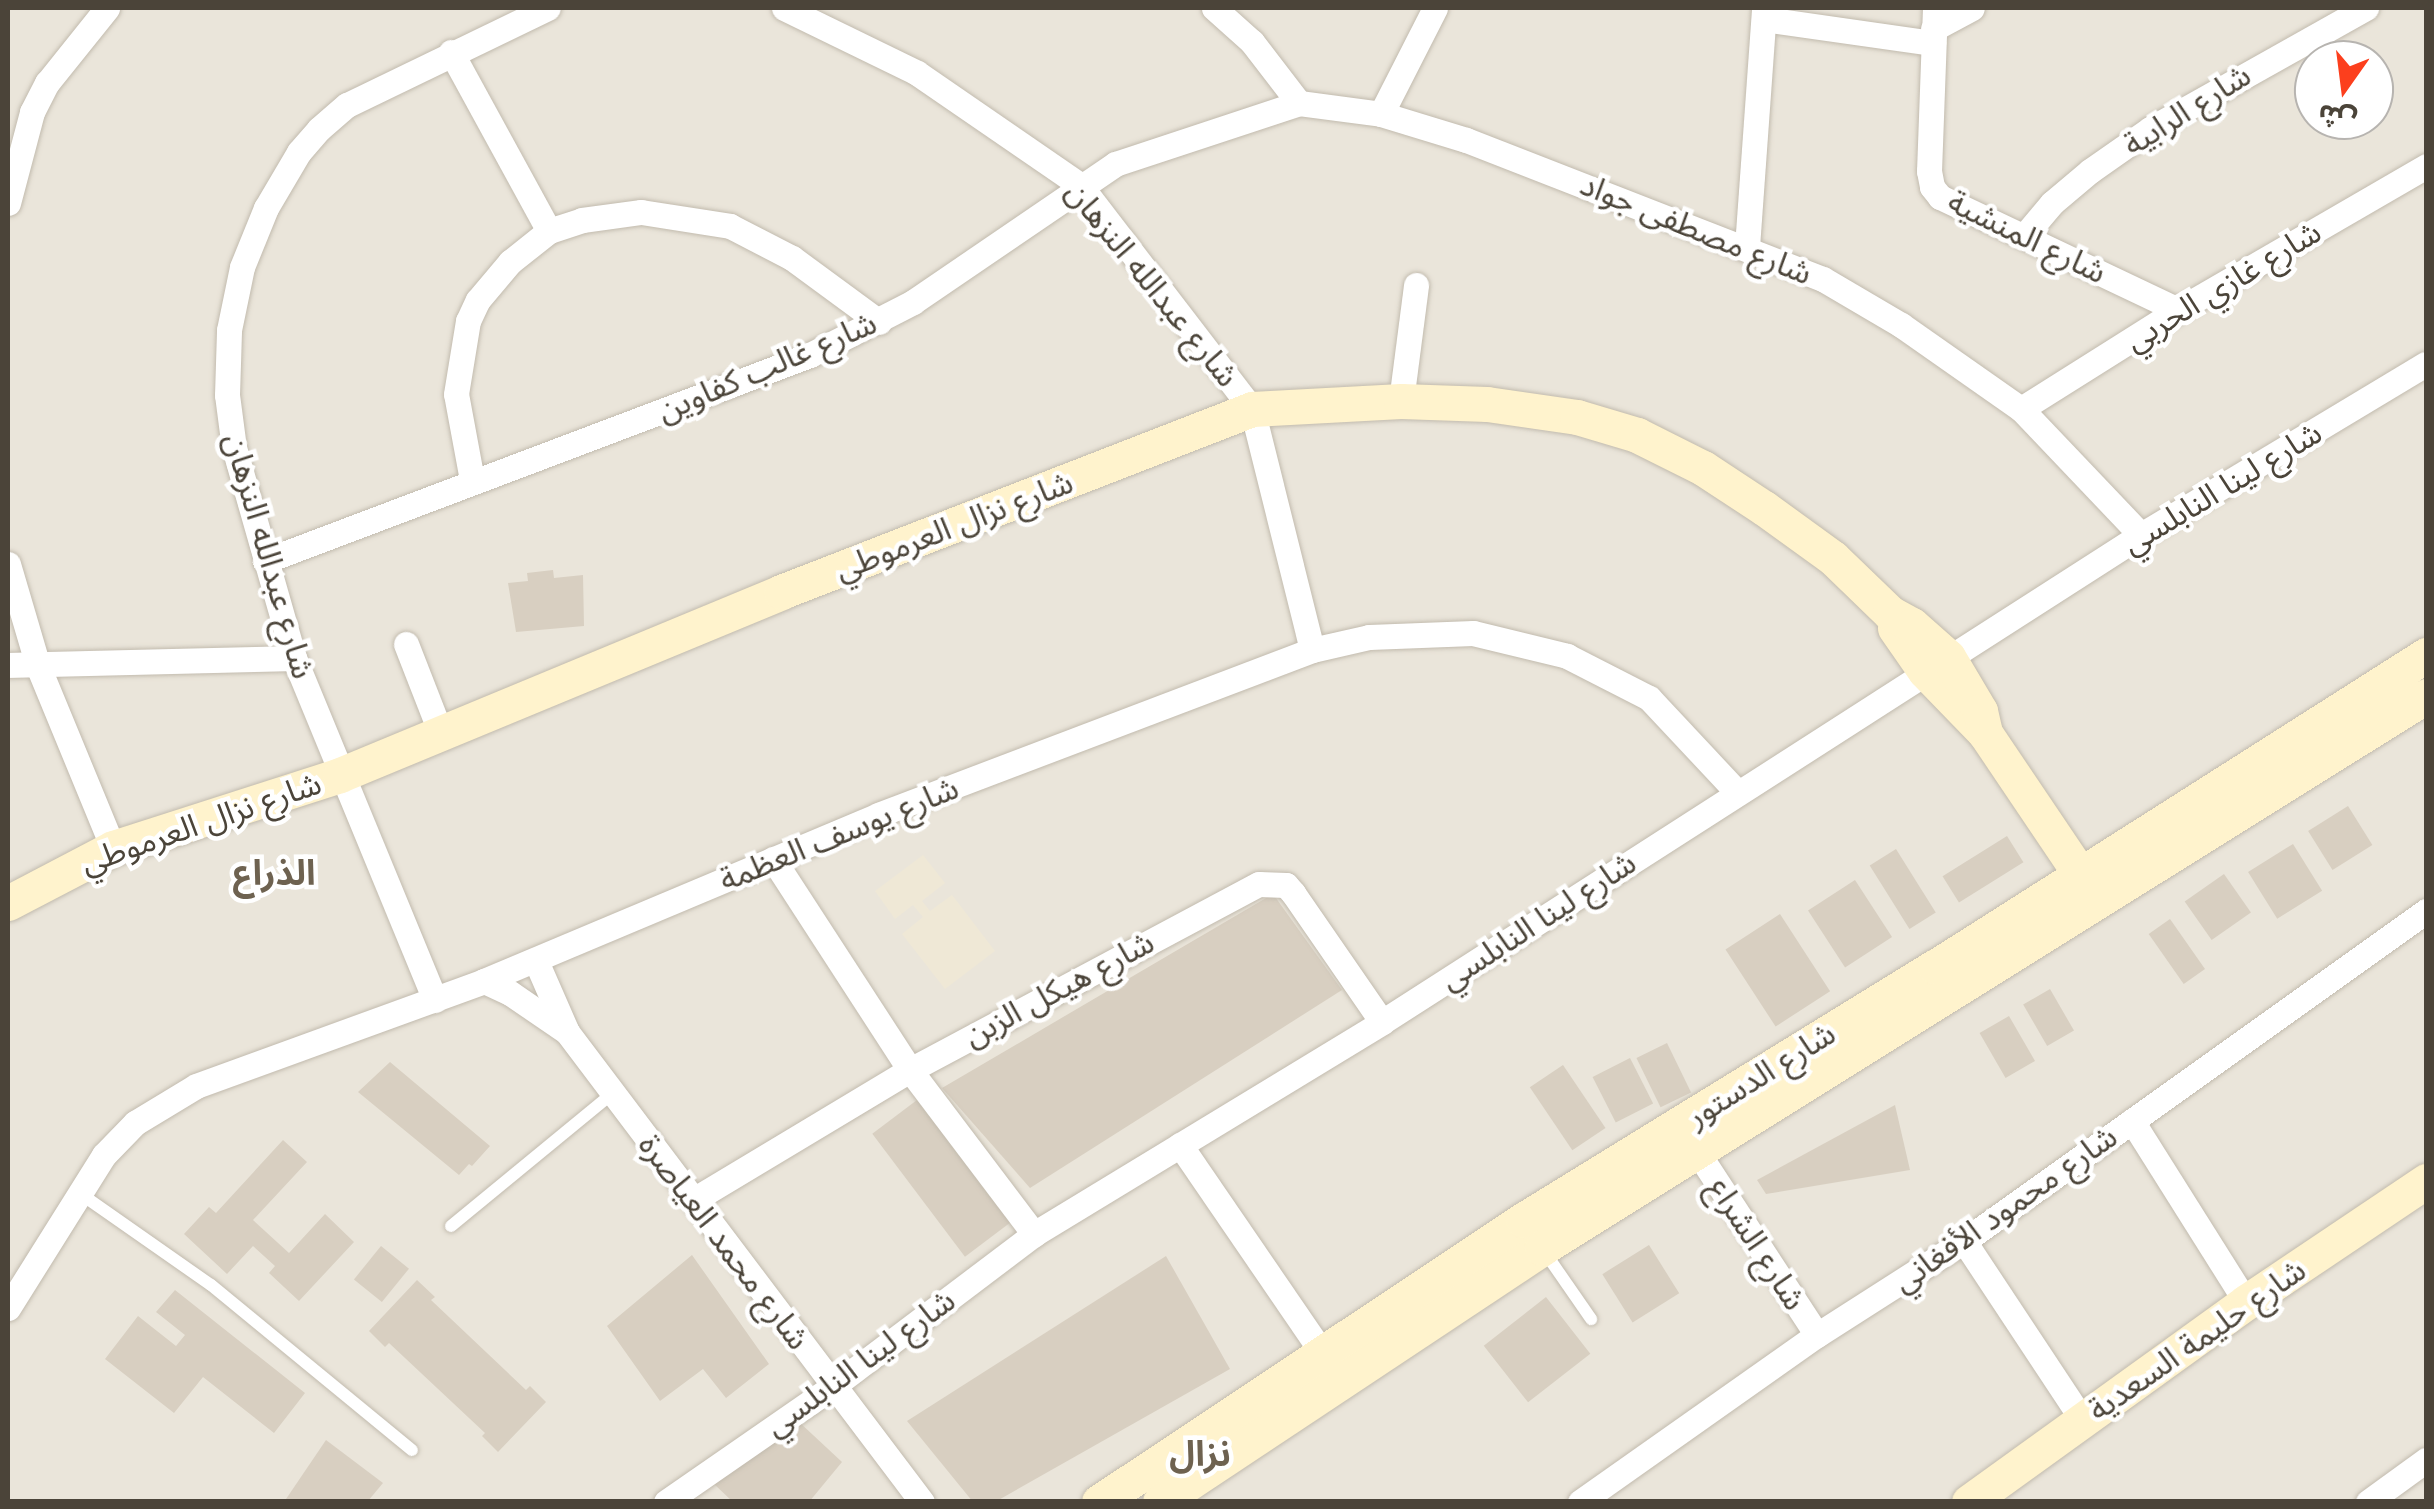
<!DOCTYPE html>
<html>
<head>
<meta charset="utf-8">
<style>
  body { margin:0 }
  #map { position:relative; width:2434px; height:1509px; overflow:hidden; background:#f6f3ec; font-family:Helvetica,"Noto Sans Arabic",sans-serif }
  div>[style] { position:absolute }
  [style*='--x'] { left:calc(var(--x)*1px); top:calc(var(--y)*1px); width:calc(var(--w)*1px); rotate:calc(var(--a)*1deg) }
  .residential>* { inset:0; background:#eae5da }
  .education>* { inset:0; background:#efe8d6 }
  .building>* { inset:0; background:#d8cfc1; transform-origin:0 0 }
  .roads { filter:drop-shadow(0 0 2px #c2bbae) drop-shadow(0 0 2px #c2bbae) }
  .lane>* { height:12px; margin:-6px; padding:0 6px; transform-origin:6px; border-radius:6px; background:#fff }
  .street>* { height:25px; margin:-12.5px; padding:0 12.5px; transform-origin:12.5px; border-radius:12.5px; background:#fff }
  .secondary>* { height:35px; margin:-17.5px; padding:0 17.5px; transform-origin:17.5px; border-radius:17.5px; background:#fff3cd }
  span { translate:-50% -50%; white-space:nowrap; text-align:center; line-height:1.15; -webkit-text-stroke:9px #fff; paint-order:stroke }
  .street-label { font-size:32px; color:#4b4439 }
  .neighbourhood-label { font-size:35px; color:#6e6250; font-weight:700 }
  .frame { position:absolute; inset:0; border:10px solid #4b4439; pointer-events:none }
  .north { position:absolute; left:2294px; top:40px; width:100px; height:100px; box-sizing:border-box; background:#fff; border:2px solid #b7b4b0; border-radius:50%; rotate:194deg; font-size:28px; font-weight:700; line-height:40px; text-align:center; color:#4b4439 }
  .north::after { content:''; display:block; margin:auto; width:35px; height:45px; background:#fc3f1d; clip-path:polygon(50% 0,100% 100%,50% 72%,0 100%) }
</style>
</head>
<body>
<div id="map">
  <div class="residential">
    <i style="clip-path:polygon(evenodd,8px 8px,2426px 8px,2426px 1501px,8px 1501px,8px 8px,2314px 60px,2374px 60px,2374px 120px,2314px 120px,2314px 60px)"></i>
  </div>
  <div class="education">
    <i style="clip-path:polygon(923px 855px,945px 883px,922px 901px,930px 911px,952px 895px,995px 951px,945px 989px,902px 934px,923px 917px,913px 905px,895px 919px,875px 891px)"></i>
  </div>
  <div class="building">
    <i style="clip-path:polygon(553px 570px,554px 578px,583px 575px,584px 626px,516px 632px,508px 583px,528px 581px,527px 573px)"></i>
    <i style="left:2348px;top:806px;width:46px;height:47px;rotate:58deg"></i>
    <i style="left:2007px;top:836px;width:31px;height:76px;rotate:58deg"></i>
    <i style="left:2293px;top:844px;width:55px;height:53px;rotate:58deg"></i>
    <i style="left:1896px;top:849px;width:75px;height:31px;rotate:58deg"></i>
    <i style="left:2224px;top:874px;width:47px;height:48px;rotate:55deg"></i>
    <i style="left:1855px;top:880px;width:68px;height:56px;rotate:57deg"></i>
    <i style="clip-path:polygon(1273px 894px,1342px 990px,1030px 1188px,942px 1088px)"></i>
    <i style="left:1780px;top:914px;width:92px;height:65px;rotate:57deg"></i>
    <i style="left:2170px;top:919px;width:61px;height:26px;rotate:55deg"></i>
    <i style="left:2050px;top:989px;width:48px;height:31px;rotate:60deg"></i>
    <i style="left:2009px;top:1016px;width:52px;height:34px;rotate:60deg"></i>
    <i style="left:1667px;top:1043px;width:55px;height:34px;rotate:64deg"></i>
    <i style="left:1630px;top:1058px;width:51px;height:42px;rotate:63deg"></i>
    <i style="clip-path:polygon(390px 1062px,490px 1146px,472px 1166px,469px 1164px,459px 1175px,358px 1092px)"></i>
    <i style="left:1563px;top:1065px;width:76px;height:40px;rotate:56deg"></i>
    <i style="left:921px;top:1097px;width:154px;height:61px;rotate:53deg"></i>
    <i style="clip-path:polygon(1895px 1105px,1910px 1170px,1766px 1194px,1757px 1180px)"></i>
    <i style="clip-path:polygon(283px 1140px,307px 1162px,253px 1220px,289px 1253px,325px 1214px,354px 1242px,299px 1301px,269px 1273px,275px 1266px,253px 1246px,227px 1274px,184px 1234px,209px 1207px,216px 1213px)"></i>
    <i style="left:1649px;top:1245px;width:57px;height:55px;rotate:58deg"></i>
    <i style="left:381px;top:1246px;width:36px;height:43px;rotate:39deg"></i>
    <i style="clip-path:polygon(692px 1255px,769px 1364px,726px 1398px,703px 1369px,660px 1401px,607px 1326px)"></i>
    <i style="clip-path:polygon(1166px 1256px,1230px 1369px,995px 1502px,973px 1502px,907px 1421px)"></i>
    <i style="clip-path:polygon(417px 1280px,435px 1297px,431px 1300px,526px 1390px,530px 1386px,546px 1402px,498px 1452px,482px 1436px,485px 1433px,389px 1343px,385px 1347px,369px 1331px)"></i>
    <i style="clip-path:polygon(175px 1290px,305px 1393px,274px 1433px,203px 1377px,174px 1413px,105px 1359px,138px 1316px,176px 1346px,185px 1335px,156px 1312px)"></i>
    <i style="left:1546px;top:1297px;width:72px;height:79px;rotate:52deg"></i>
    <i style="clip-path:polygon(798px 1421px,842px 1462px,809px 1502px,733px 1502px,714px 1484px)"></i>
    <i style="clip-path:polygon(326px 1440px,383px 1483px,368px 1501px,284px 1502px)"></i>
  </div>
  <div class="roads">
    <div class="lane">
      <i style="--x:78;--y:1192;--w:162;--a:35"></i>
      <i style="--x:211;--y:1285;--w:260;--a:39.4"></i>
      <i style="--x:451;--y:1226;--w:210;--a:-39.4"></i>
      <i style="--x:1544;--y:1251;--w:83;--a:55.3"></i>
    </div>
    <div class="street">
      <i style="--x:784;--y:8;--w:148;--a:26"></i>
      <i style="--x:917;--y:73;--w:198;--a:34.5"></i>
      <i style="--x:1080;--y:185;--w:282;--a:52.5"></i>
      <i style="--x:1252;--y:409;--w:248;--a:76"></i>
      <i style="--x:1214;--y:8;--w:51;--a:41.8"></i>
      <i style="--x:1252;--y:42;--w:77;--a:52.4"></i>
      <i style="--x:1935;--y:8;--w:163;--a:92.1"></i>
      <i style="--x:1929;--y:171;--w:16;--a:79"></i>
      <i style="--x:1932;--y:187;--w:13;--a:51"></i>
      <i style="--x:1940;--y:197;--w:263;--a:25.4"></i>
      <i style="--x:1764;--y:19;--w:171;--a:8.1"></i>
      <i style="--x:1933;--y:29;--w:44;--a:-28.3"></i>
      <i style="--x:451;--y:52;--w:204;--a:61.3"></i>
      <i style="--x:1381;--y:114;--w:119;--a:-63"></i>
      <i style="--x:8;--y:203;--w:94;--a:-75.2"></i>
      <i style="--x:32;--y:112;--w:33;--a:-63"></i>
      <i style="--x:47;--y:83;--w:96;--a:-51.3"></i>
      <i style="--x:2025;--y:235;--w:42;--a:-49.8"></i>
      <i style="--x:2052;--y:203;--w:50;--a:-40.1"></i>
      <i style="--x:2090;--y:171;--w:73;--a:-35"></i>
      <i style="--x:2150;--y:129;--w:248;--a:-29.3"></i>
      <i style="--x:1747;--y:247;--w:240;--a:-85.9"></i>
      <i style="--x:1401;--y:401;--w:117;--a:-82.6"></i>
      <i style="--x:2021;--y:409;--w:186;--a:-32.2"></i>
      <i style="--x:2178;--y:310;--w:287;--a:-30.1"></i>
      <i style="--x:472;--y:480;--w:87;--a:-100.5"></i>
      <i style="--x:456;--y:394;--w:74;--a:-80.7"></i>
      <i style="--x:468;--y:321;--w:23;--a:-65"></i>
      <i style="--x:478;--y:300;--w:50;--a:-49.9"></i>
      <i style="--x:510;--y:262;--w:50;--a:-38.5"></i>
      <i style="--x:549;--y:231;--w:35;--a:-18"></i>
      <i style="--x:582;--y:220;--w:60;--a:-7.7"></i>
      <i style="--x:641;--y:212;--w:90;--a:8.9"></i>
      <i style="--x:730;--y:226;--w:70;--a:27.3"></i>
      <i style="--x:792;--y:258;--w:108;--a:36.3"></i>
      <i style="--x:265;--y:561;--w:583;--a:-20.71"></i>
      <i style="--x:810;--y:355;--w:116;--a:-27.2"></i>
      <i style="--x:913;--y:302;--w:245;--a:-34.3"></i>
      <i style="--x:1115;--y:164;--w:194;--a:-18.3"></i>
      <i style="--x:1299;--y:103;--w:83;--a:7.6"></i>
      <i style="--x:1381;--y:114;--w:89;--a:17"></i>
      <i style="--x:1466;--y:140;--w:383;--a:21.3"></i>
      <i style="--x:1823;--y:279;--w:91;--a:30.5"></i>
      <i style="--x:1901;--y:325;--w:146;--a:35"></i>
      <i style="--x:2021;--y:409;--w:174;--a:46.4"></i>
      <i style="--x:8;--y:564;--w:106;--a:73.6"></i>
      <i style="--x:38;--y:666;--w:197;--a:67.6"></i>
      <i style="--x:406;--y:644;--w:97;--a:68.7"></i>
      <i style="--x:8;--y:665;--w:286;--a:-1.4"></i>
      <i style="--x:773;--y:859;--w:252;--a:57"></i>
      <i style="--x:910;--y:1070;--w:206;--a:52.9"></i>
      <i style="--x:536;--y:961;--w:77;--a:66.4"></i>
      <i style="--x:567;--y:1032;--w:589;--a:52.94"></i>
      <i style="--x:484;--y:981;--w:29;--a:25"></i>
      <i style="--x:510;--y:993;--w:69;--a:34.4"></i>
      <i style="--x:435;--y:1000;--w:370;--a:-112.4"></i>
      <i style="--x:294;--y:658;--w:218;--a:-105.9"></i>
      <i style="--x:234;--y:448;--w:53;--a:-97.5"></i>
      <i style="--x:227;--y:395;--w:65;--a:-88.2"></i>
      <i style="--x:229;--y:330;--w:64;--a:-78.3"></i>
      <i style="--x:242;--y:267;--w:64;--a:-67.9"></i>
      <i style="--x:266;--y:208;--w:65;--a:-59.5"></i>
      <i style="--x:299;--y:152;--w:30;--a:-49"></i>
      <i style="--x:319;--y:129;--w:37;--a:-41"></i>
      <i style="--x:347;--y:105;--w:223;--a:-25.8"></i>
      <i style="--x:2132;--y:1121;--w:214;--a:57.8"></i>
      <i style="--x:1180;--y:1145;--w:251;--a:55.6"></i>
      <i style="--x:1698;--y:1153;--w:217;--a:56.8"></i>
      <i style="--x:695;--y:1199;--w:251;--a:-31"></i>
      <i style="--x:910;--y:1070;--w:395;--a:-28.1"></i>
      <i style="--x:1259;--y:884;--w:27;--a:2"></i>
      <i style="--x:1286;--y:885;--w:11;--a:49"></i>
      <i style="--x:1293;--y:893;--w:157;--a:55.4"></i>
      <i style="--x:1964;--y:1241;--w:216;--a:56.5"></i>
      <i style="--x:8;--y:1308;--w:181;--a:-57.9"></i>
      <i style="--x:104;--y:1155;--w:45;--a:-45.9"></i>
      <i style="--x:135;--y:1123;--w:71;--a:-31.2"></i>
      <i style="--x:196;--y:1086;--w:307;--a:-20"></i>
      <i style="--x:484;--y:981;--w:428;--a:-22.8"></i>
      <i style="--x:878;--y:815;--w:464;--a:-20.8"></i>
      <i style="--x:1312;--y:650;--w:58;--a:-12.8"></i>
      <i style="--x:1369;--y:637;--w:104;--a:-2.2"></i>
      <i style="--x:1473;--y:633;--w:97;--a:13.7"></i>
      <i style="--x:1567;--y:656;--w:92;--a:27.1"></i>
      <i style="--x:1649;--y:698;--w:129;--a:46.9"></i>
      <i style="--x:666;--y:1502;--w:202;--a:-34.7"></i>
      <i style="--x:832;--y:1387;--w:253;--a:-37.1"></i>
      <i style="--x:1034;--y:1234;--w:407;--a:-31.3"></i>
      <i style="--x:1382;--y:1022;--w:902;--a:-32.69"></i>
      <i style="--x:2141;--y:535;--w:332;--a:-31"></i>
      <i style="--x:1580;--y:1502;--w:290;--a:-35.2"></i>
      <i style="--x:1817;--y:1335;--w:174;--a:-32.6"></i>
      <i style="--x:1964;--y:1241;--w:568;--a:-35.54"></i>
      <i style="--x:2368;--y:1502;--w:72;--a:-35.9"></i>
    </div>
    <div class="secondary">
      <i style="--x:1895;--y:628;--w:52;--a:55.1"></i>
      <i style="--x:1925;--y:671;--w:86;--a:45.9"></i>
      <i style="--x:1985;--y:733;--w:170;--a:56"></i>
      <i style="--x:8;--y:903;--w:119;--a:-27.6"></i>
      <i style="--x:113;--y:848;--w:238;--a:-17.8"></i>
      <i style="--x:340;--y:775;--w:477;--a:-22.5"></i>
      <i style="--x:781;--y:592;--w:505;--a:-21.23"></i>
      <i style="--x:1252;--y:409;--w:149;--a:-3.1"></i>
      <i style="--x:1401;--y:401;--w:86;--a:2"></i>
      <i style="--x:1487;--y:404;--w:91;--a:8.2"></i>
      <i style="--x:1577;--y:417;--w:63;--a:16.7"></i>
      <i style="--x:1637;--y:435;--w:74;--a:26.6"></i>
      <i style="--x:1703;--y:468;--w:73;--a:33.3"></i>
      <i style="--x:1764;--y:508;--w:85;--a:35.9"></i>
      <i style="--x:1833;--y:558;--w:79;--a:44"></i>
      <i style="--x:1890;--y:613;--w:25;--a:29"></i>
      <i style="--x:1912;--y:625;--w:48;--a:41.6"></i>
      <i style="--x:1948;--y:657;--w:63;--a:59.3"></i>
      <i style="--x:1980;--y:711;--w:23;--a:77"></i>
      <i style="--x:1099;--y:1502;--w:509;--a:-33.63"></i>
      <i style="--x:1523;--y:1220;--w:483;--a:-31.6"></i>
      <i style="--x:1935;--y:967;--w:582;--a:-32.43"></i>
      <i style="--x:1160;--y:1502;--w:459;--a:-33.6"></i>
      <i style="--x:1542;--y:1248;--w:1042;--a:-31.98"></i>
      <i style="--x:1969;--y:1502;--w:342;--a:-35.8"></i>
      <i style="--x:2246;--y:1302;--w:217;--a:-33.9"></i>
    </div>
  </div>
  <div class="street-label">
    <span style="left:2187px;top:110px;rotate:-32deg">شارع الرابية</span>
    <span style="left:1696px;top:229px;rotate:22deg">شارع مصطفى جواد</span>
    <span style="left:2027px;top:237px;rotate:26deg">شارع المنشية</span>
    <span style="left:1152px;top:284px;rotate:51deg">شارع عبدالله النزهان</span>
    <span style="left:2223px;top:286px;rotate:-31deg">شارع غازي الحربي</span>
    <span style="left:767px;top:367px;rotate:-23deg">شارع غالب كفاوين</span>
    <span style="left:2222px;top:488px;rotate:-31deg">شارع لينا النابلسي</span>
    <span style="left:954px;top:526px;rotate:-21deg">شارع نزال العرموطي</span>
    <span style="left:269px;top:556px;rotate:74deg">شارع عبدالله النزهان</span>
    <span style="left:201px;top:823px;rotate:-19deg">شارع نزال العرموطي</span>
    <span style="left:839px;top:834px;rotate:-22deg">شارع يوسف العظمة</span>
    <span style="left:1538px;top:921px;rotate:-33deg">شارع لينا النابلسي</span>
    <span style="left:1059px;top:989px;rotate:-28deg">شارع هيكل الزبن</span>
    <span style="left:1761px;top:1075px;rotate:-32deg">شارع الدستور</span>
    <span style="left:2005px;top:1209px;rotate:-35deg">شارع محمود الأفغاني</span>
    <span style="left:724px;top:1242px;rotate:53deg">شارع محمد العياصرة</span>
    <span style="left:1757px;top:1244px;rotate:57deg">شارع الشراع</span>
    <span style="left:2197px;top:1340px;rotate:-35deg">شارع حليمة السعدية</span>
    <span style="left:860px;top:1363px;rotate:-36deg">شارع لينا النابلسي</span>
  </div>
  <div class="neighbourhood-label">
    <span style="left:274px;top:873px">الذراع</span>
    <span style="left:1200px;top:1454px">نزال</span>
  </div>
  <div class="frame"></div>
  <div class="north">ش</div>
</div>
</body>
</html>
